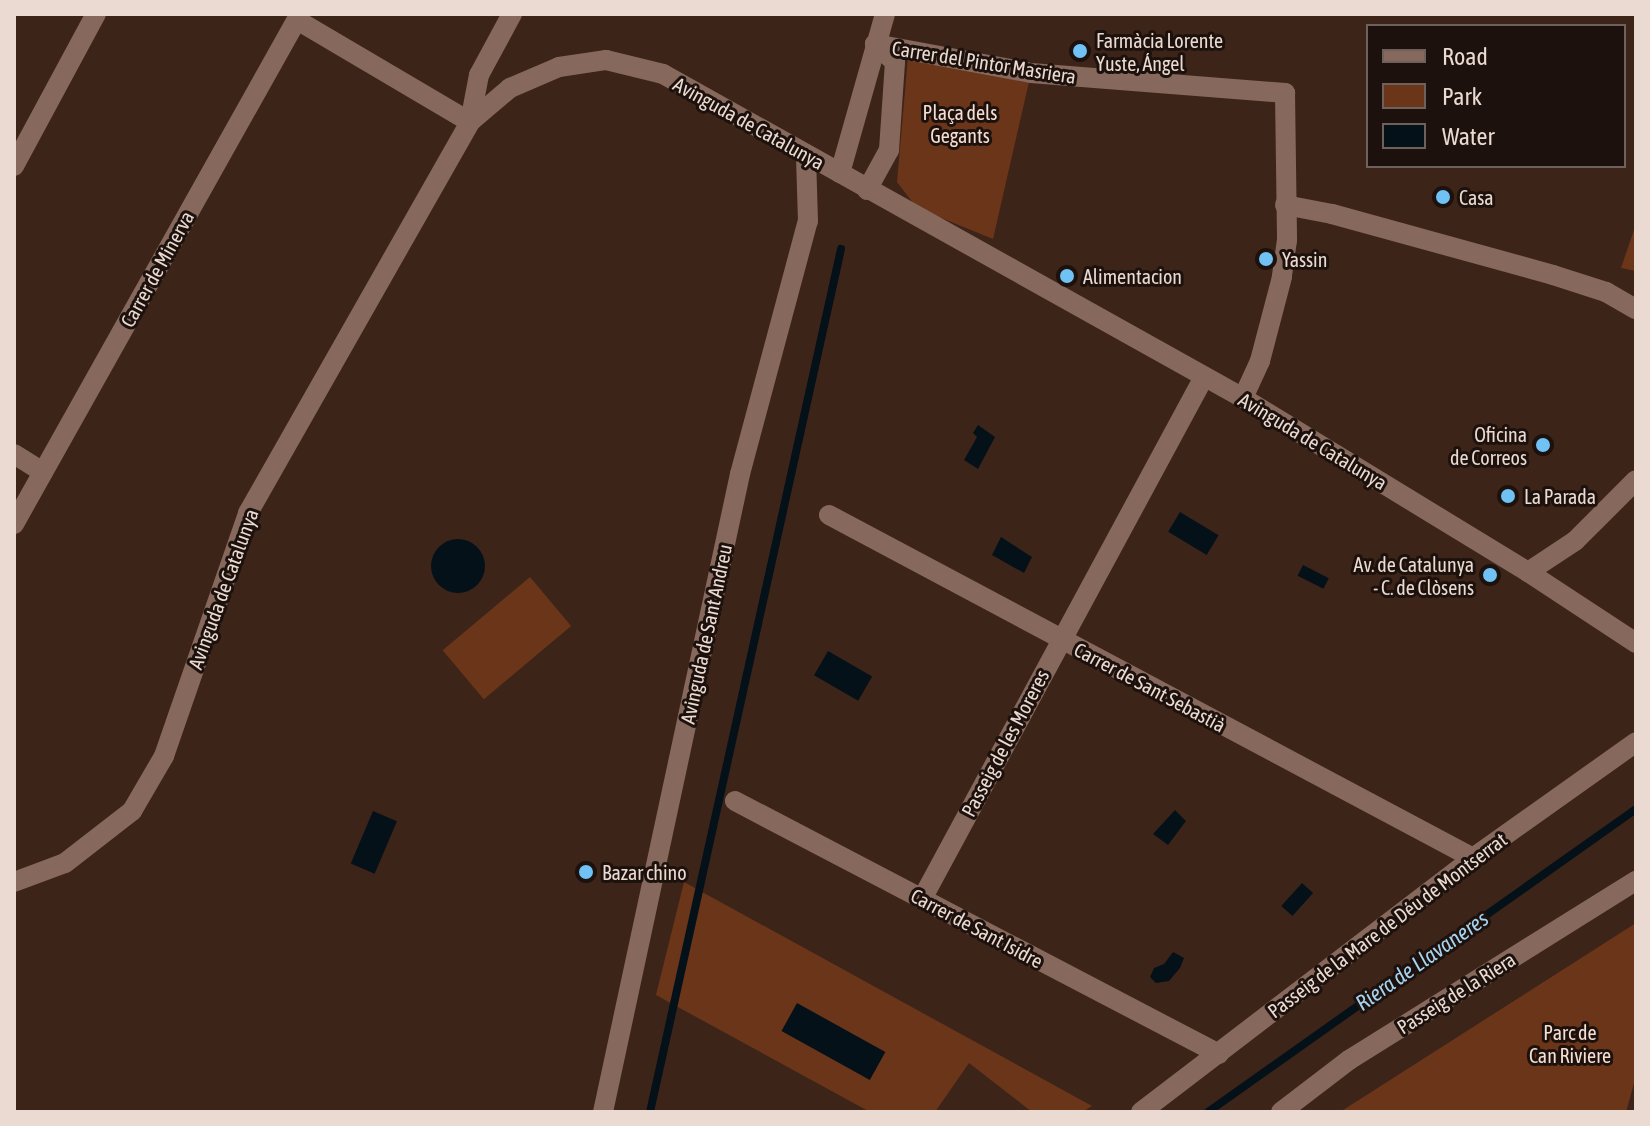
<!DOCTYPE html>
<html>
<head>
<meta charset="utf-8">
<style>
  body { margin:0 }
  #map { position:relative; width:1650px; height:1126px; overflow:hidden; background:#3d2419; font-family:"Asap Condensed",sans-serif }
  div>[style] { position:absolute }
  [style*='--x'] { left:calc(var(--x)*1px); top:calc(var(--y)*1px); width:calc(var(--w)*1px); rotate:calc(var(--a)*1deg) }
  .green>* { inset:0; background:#6b3519; transform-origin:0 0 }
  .water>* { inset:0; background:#051119; transform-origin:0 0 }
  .round { border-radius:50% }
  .stream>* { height:8px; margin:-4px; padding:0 4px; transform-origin:4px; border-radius:4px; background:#051119 }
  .minor>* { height:20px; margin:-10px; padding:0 10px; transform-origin:10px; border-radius:10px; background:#86695c }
  .tertiary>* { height:20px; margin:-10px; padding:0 10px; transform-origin:10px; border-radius:10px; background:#86695c }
  .dots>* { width:22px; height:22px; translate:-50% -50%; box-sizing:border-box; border:4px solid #1c110c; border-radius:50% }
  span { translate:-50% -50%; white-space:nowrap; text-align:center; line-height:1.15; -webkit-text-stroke:6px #1c110c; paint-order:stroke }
  .poi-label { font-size:20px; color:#eadad2 }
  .left { translate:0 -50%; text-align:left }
  .right { translate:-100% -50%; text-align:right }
  .street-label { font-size:20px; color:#eadad2 }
  .park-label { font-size:20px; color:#f6ded2 }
  .water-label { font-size:22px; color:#a7d3f1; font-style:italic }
  .frame { position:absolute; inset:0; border:16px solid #eadad2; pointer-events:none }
  .legend { position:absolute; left:1366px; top:24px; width:260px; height:144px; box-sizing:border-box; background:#1c110c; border:2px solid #6e615b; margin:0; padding:10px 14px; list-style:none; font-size:24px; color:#eadad2 }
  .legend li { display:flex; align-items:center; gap:16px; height:40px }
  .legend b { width:40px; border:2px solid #6e615b }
</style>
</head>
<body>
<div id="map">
  <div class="green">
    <i style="clip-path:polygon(908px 57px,1031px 73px,993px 239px,917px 208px,897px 182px)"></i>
    <i style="clip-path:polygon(1636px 224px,1636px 271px,1621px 268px)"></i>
    <i style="left:530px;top:577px;width:64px;height:114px;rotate:50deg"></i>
    <i style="clip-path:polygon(684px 882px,1092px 1106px,1082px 1112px,1032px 1112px,969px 1063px,935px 1112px,870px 1112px,656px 995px)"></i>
    <i style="clip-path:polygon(1636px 923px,1636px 1076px,1626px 1112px,1340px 1112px)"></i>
  </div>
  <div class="water">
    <i style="clip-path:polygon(978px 425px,995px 437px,978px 469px,964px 460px,977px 437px,973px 433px)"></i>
    <i style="left:1180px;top:512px;width:45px;height:23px;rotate:31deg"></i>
    <i style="clip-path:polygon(1001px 537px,1032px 557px,1024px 573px,992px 555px)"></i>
    <i class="round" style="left:431px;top:539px;width:54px;height:54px"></i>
    <i style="left:1303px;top:565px;width:29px;height:12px;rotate:27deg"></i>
    <i style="left:828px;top:651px;width:51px;height:28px;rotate:30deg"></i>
    <i style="clip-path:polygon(1175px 810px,1186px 821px,1168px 845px,1153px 834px)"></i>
    <i style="left:373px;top:811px;width:26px;height:57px;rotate:23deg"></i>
    <i style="left:1302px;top:883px;width:15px;height:31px;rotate:42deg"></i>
    <i style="clip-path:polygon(1173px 952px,1184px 958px,1180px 968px,1169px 981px,1156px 983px,1150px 977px,1154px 968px,1164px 964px)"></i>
    <i style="left:797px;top:1003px;width:101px;height:32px;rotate:29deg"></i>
  </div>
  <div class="stream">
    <i style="--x:650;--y:1112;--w:884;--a:-77.52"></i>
    <i style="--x:1208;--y:1112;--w:524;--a:-35.3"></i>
  </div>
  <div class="minor">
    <i style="--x:297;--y:20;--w:201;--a:30.5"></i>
    <i style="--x:470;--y:122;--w:48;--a:-79.2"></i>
    <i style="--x:479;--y:75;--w:69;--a:-61.6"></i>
    <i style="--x:875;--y:44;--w:159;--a:10.5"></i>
    <i style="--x:1031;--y:73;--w:255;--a:4.5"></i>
    <i style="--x:1285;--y:93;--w:147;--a:89.2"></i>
    <i style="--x:1287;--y:240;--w:37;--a:98"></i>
    <i style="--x:1282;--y:277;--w:87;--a:104.7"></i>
    <i style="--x:1260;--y:361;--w:41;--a:114.7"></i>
    <i style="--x:14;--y:166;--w:173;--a:-61.7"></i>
    <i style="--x:840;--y:173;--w:165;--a:-74.2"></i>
    <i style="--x:867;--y:190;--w:46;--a:-61.2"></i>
    <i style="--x:889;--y:150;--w:88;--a:-86.1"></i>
    <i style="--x:895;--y:62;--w:27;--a:-138"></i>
    <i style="--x:1285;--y:205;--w:48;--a:10.8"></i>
    <i style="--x:1332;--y:214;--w:229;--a:15.4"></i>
    <i style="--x:1553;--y:275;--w:56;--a:17.8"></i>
    <i style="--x:1606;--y:292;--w:34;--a:30"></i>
    <i style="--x:14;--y:454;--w:34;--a:32"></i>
    <i style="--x:829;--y:515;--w:730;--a:28.04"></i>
    <i style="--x:14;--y:524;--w:585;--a:-60.72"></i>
    <i style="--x:1528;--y:572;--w:56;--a:-33.4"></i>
    <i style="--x:1575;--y:541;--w:86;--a:-45"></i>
    <i style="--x:735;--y:801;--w:546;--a:27.6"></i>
    <i style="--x:922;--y:899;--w:593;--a:-61.62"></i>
    <i style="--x:1281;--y:1112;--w:86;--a:-37.4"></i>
    <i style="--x:1349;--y:1060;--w:338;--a:-32"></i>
  </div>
  <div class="tertiary">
    <i style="--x:14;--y:882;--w:54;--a:-20.4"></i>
    <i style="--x:65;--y:863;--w:85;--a:-37.8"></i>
    <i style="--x:132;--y:811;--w:64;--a:-59.8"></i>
    <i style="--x:164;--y:756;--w:257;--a:-70.9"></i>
    <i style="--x:248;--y:513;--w:450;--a:-60.4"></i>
    <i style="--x:470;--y:122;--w:52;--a:-40.4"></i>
    <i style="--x:510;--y:88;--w:53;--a:-23.2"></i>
    <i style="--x:559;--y:67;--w:48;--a:-8.5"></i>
    <i style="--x:606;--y:60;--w:59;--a:13.8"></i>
    <i style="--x:663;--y:74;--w:664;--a:29.19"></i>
    <i style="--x:1243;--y:398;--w:334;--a:31.4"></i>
    <i style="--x:1528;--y:572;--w:129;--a:33.3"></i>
    <i style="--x:603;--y:1112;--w:653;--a:-77.88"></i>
    <i style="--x:740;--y:474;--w:262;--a:-75"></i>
    <i style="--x:808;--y:221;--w:64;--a:-91.8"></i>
    <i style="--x:1141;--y:1112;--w:418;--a:-37.4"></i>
    <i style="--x:1473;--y:858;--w:200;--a:-35.4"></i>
  </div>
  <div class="dots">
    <i style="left:1080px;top:51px;background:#70c1f4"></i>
    <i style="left:1443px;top:197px;background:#70c1f4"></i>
    <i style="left:1266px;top:259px;background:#70c1f4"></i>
    <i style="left:1067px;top:276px;background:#70c1f4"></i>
    <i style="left:1543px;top:445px;background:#70c1f4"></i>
    <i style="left:1508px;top:496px;background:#70c1f4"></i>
    <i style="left:1490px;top:575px;background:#70c1f4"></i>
    <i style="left:586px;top:872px;background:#70c1f4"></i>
  </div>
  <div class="poi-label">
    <span class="left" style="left:1096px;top:52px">Farmàcia Lorente<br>Yuste, Ángel</span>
    <span class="left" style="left:1459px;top:197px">Casa</span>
    <span class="left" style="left:1282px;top:259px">Yassin</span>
    <span class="left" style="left:1083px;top:276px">Alimentacion</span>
    <span class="right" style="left:1527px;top:446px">Oficina<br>de Correos</span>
    <span class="left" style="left:1524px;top:496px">La Parada</span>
    <span class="right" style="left:1474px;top:576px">Av. de Catalunya<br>- C. de Clòsens</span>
    <span class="left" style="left:602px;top:872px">Bazar chino</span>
  </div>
  <div class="street-label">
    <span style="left:984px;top:62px;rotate:9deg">Carrer del Pintor Masriera</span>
    <span style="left:749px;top:123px;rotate:29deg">Avinguda de Catalunya</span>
    <span style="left:157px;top:269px;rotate:-61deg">Carrer de Minerva</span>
    <span style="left:1313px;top:441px;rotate:31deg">Avinguda de Catalunya</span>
    <span style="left:223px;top:589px;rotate:-70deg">Avinguda de Catalunya</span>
    <span style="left:706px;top:634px;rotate:-78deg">Avinguda de Sant Andreu</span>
    <span style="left:1150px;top:687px;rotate:28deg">Carrer de Sant Sebastià</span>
    <span style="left:1005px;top:743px;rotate:-62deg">Passeig de les Moreres</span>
    <span style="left:1387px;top:925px;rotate:-37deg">Passeig de la Mare de Déu de Montserrat</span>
    <span style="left:977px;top:928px;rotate:28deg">Carrer de Sant Isidre</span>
    <span style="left:1456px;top:993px;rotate:-32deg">Passeig de la Riera</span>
  </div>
  <div class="park-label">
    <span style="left:960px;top:124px">Plaça dels<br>Gegants</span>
    <span style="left:1570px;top:1044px">Parc de<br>Can Riviere</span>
  </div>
  <div class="water-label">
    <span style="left:1422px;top:961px;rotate:-35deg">Riera de Llavaneres</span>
  </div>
  <div class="frame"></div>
  <ul class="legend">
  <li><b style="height:10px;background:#86695c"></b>Road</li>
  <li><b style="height:22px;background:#6b3519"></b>Park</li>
  <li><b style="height:22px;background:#051119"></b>Water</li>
  </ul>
</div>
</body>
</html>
